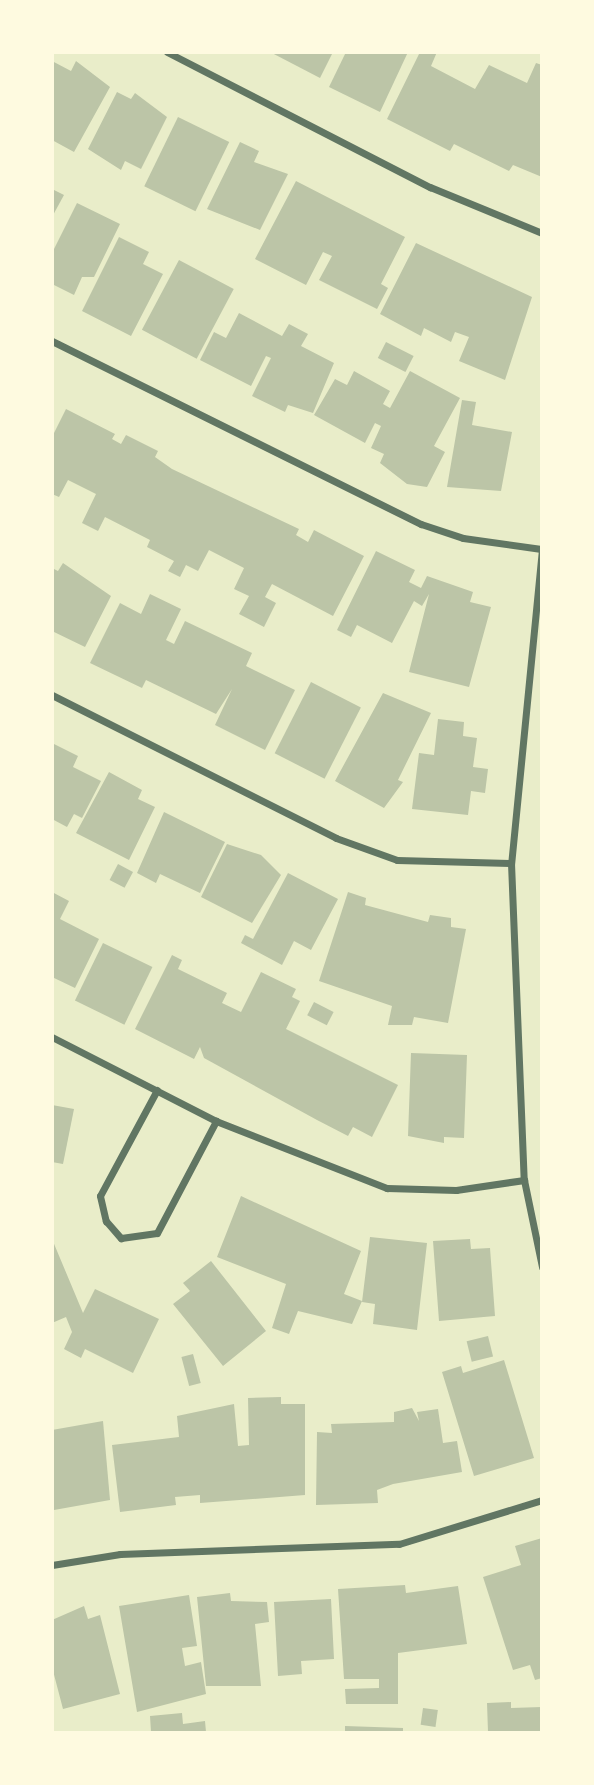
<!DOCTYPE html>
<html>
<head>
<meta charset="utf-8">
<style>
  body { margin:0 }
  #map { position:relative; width:594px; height:1785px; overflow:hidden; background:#e9edc9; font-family:Roboto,sans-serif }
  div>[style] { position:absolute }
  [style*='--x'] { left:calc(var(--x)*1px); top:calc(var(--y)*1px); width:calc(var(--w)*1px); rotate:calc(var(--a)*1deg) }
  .building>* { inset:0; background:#bcc5a7; transform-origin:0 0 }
  .minor>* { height:7px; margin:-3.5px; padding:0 3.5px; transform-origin:3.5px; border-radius:3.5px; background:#617663 }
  span { translate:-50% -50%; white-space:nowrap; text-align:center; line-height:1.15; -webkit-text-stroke:7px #fefae0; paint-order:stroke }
  .frame { position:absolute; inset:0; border:54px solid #fefae0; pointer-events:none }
</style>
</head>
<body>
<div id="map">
  <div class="building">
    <i style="clip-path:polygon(270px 52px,333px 52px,320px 78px)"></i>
    <i style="clip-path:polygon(346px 52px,408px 52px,380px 112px,329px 87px)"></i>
    <i style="clip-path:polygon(420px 52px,437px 52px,431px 66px,475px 89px,489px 65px,527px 83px,536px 63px,542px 65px,542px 177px,513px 165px,509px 171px,454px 144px,450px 151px,387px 119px)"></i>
    <i style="clip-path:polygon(52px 61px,71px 71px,76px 61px,110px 87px,74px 152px,52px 140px)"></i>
    <i style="clip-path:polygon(117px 92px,131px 99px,135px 93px,167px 117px,141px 169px,125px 161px,121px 170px,88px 149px)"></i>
    <i style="left:178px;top:117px;width:57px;height:77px;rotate:26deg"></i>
    <i style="clip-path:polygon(240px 142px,259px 151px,254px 162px,288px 174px,260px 230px,207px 209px)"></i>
    <i style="clip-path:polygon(296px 181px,405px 237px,381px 284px,388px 288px,377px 309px,319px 280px,332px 256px,323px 252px,306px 285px,255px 259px)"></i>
    <i style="clip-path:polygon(52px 189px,64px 195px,52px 217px)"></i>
    <i style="clip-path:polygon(77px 203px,120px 224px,94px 277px,82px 277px,74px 295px,52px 284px,52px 253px)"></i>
    <i style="clip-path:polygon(119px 237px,149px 252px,143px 264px,163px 274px,131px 336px,82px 311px)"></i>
    <i style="clip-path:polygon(416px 243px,532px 297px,505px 380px,459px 361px,469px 337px,455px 332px,451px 342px,424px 328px,421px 336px,380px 314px)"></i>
    <i style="left:179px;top:260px;width:62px;height:79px;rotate:28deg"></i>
    <i style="clip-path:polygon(239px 313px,282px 336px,289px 324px,308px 334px,301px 346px,334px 363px,313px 413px,288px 405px,285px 412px,252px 396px,271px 358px,266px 356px,251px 386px,200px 360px,214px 332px,226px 338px)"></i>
    <i style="left:386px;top:342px;width:31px;height:18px;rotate:27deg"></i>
    <i style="clip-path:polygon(354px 371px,390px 391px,383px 404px,390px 408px,410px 371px,460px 398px,434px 446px,445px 452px,427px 487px,407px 484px,380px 463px,384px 454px,371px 448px,381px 426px,375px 423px,365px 443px,314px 415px,335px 379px,347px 385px)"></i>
    <i style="clip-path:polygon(462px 400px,476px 402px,472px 425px,512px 432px,501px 491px,447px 487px)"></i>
    <i style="clip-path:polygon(66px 409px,115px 434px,112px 439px,121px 444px,126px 435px,158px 451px,155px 457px,172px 469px,299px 529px,296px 535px,308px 542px,314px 530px,364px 556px,333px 616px,272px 584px,265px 597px,276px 603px,264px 627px,239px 614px,249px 596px,234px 589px,244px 568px,209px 550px,198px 571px,186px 565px,180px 577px,168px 571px,174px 561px,147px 547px,150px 540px,105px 517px,98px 531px,82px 523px,96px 494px,68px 480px,59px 497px,52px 494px,52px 437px)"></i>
    <i style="clip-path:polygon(376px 551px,415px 570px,409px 582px,421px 588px,427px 576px,473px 592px,470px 602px,491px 607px,469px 687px,409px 672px,429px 594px,422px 606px,414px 601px,392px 643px,357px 625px,351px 637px,337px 630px)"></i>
    <i style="clip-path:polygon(63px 563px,111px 596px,85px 647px,52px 631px,52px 568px,58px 571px)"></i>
    <i style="clip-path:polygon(150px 594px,181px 609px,166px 640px,174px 644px,185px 621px,252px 653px,246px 666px,295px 690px,265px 750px,215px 725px,232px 689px,216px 714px,146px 680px,142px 688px,90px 663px,120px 603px,141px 614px)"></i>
    <i style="left:311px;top:682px;width:56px;height:80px;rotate:27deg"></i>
    <i style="clip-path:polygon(383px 693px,431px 713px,398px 780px,403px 782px,384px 808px,335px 781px)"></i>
    <i style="clip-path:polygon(438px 719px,464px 722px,463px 736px,477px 738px,473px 767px,488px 769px,485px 793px,471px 791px,468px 815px,412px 809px,419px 753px,434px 755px)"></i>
    <i style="clip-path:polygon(52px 743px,78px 756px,73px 767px,101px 781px,82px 818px,74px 814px,67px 827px,52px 819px)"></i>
    <i style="clip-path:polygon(109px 772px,142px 790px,138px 799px,155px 807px,129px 860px,76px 833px)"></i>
    <i style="clip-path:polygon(164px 812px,225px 842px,200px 893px,160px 874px,156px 883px,137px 873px)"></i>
    <i style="clip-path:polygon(227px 844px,261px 855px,281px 875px,252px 923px,201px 897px)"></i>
    <i style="left:118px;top:864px;width:17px;height:18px;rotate:28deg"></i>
    <i style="clip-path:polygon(288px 873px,338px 899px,311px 950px,294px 941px,282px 965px,241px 943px,245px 935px,253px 939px)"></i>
    <i style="clip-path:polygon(52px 892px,69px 901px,60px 919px,99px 939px,75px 988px,52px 977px)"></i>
    <i style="clip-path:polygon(348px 892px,366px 898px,365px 905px,428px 922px,430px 915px,451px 918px,451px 927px,466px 929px,448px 1023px,414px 1017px,412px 1025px,388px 1025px,392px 1006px,319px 981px)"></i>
    <i style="left:103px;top:943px;width:55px;height:64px;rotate:26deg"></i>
    <i style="clip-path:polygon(172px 955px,182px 960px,178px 969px,227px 993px,222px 1003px,241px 1012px,261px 972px,296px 989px,292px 997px,300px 1001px,286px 1029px,398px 1085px,372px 1137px,353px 1127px,348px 1136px,317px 1120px,204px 1058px,200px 1047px,194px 1059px,135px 1029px)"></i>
    <i style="left:314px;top:1002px;width:22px;height:15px;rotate:27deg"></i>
    <i style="clip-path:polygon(411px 1053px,467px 1055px,464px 1138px,444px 1137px,444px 1143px,408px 1136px)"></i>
    <i style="clip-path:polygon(52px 1105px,74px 1109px,63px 1164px,52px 1162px)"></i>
    <i style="clip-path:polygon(241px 1196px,361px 1251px,344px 1294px,362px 1301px,352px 1324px,298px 1311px,289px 1334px,272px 1328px,286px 1284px,217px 1257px)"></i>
    <i style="clip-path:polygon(370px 1237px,427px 1243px,417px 1330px,373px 1324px,375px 1304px,362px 1302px)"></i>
    <i style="clip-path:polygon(52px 1239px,83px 1313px,95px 1289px,159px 1319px,133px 1373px,85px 1349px,81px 1358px,64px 1349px,72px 1332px,66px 1317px,52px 1323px)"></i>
    <i style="clip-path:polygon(470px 1239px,471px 1249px,490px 1248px,495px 1316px,439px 1321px,433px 1241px)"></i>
    <i style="clip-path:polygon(211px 1261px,266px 1331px,223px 1366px,173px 1304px,190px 1291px,183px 1283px)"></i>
    <i style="left:488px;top:1336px;width:21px;height:22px;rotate:76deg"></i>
    <i style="left:193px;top:1354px;width:30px;height:12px;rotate:75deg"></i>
    <i style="clip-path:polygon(504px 1360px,534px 1458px,474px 1476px,442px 1372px,461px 1366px,463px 1373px)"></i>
    <i style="clip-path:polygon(281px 1397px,281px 1404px,305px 1404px,305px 1495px,200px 1503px,200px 1495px,175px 1497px,176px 1505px,120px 1512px,112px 1445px,179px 1437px,177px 1416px,234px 1404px,238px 1446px,249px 1445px,248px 1398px)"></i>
    <i style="clip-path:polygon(412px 1408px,419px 1421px,417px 1412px,438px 1409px,443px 1443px,457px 1441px,462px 1472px,393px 1484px,377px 1490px,378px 1503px,316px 1505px,317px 1432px,332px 1433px,331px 1424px,394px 1422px,394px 1412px)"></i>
    <i style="clip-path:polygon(103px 1421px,110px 1500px,54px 1510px,52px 1430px)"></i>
    <i style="clip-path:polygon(542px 1538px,542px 1678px,535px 1680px,530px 1665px,513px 1670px,483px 1577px,521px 1565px,515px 1546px)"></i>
    <i style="clip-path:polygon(405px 1585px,406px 1593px,458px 1586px,467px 1644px,398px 1653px,398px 1704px,346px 1704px,345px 1689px,379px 1688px,379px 1679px,344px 1679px,338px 1589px)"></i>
    <i style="clip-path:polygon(230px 1593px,231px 1601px,267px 1602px,269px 1622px,255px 1624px,261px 1686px,206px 1686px,197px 1597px)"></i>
    <i style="clip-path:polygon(189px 1595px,197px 1646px,182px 1648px,185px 1666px,201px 1662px,206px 1694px,137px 1712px,119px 1606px)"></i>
    <i style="clip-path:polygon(331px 1599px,334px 1659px,301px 1661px,302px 1674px,278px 1676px,274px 1602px)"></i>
    <i style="clip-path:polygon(84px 1606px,88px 1619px,100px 1615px,120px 1694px,63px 1709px,52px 1667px,52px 1620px)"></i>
    <i style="clip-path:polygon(511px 1702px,511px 1708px,542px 1707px,542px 1732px,488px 1732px,487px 1703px)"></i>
    <i style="left:423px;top:1708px;width:15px;height:17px;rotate:8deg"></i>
    <i style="clip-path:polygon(182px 1713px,183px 1724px,205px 1721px,206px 1732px,151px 1732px,150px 1716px)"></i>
    <i style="clip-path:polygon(345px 1726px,403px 1728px,403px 1732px,345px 1732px)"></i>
  </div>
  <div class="minor">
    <i style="--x:167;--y:52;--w:296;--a:27.2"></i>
    <i style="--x:430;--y:187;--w:121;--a:22.3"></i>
    <i style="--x:52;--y:341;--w:412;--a:26.4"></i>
    <i style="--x:421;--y:524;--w:44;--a:18.4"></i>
    <i style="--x:463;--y:538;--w:79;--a:8"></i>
    <i style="--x:542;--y:549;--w:316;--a:95.6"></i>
    <i style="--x:511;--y:863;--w:317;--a:87.7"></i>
    <i style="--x:524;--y:1180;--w:89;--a:78.3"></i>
    <i style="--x:52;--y:695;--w:318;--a:26.7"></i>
    <i style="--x:336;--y:838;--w:65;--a:19.8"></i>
    <i style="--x:397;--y:860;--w:114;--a:1.5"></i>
    <i style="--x:52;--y:1037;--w:184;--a:27.1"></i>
    <i style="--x:216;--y:1121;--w:184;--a:21.4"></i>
    <i style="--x:387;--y:1188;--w:69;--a:1.7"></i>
    <i style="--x:456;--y:1190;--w:69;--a:-8.4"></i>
    <i style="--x:157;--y:1090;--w:120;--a:118.3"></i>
    <i style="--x:100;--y:1196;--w:26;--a:77"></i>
    <i style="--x:106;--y:1221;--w:23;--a:49"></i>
    <i style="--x:121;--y:1238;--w:36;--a:-8"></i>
    <i style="--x:157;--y:1233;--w:127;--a:-62.2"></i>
    <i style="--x:52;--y:1565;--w:69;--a:-9.2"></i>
    <i style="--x:120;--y:1554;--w:279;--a:-2.1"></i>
    <i style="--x:399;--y:1544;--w:150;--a:-17.1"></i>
  </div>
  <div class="frame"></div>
</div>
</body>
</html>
